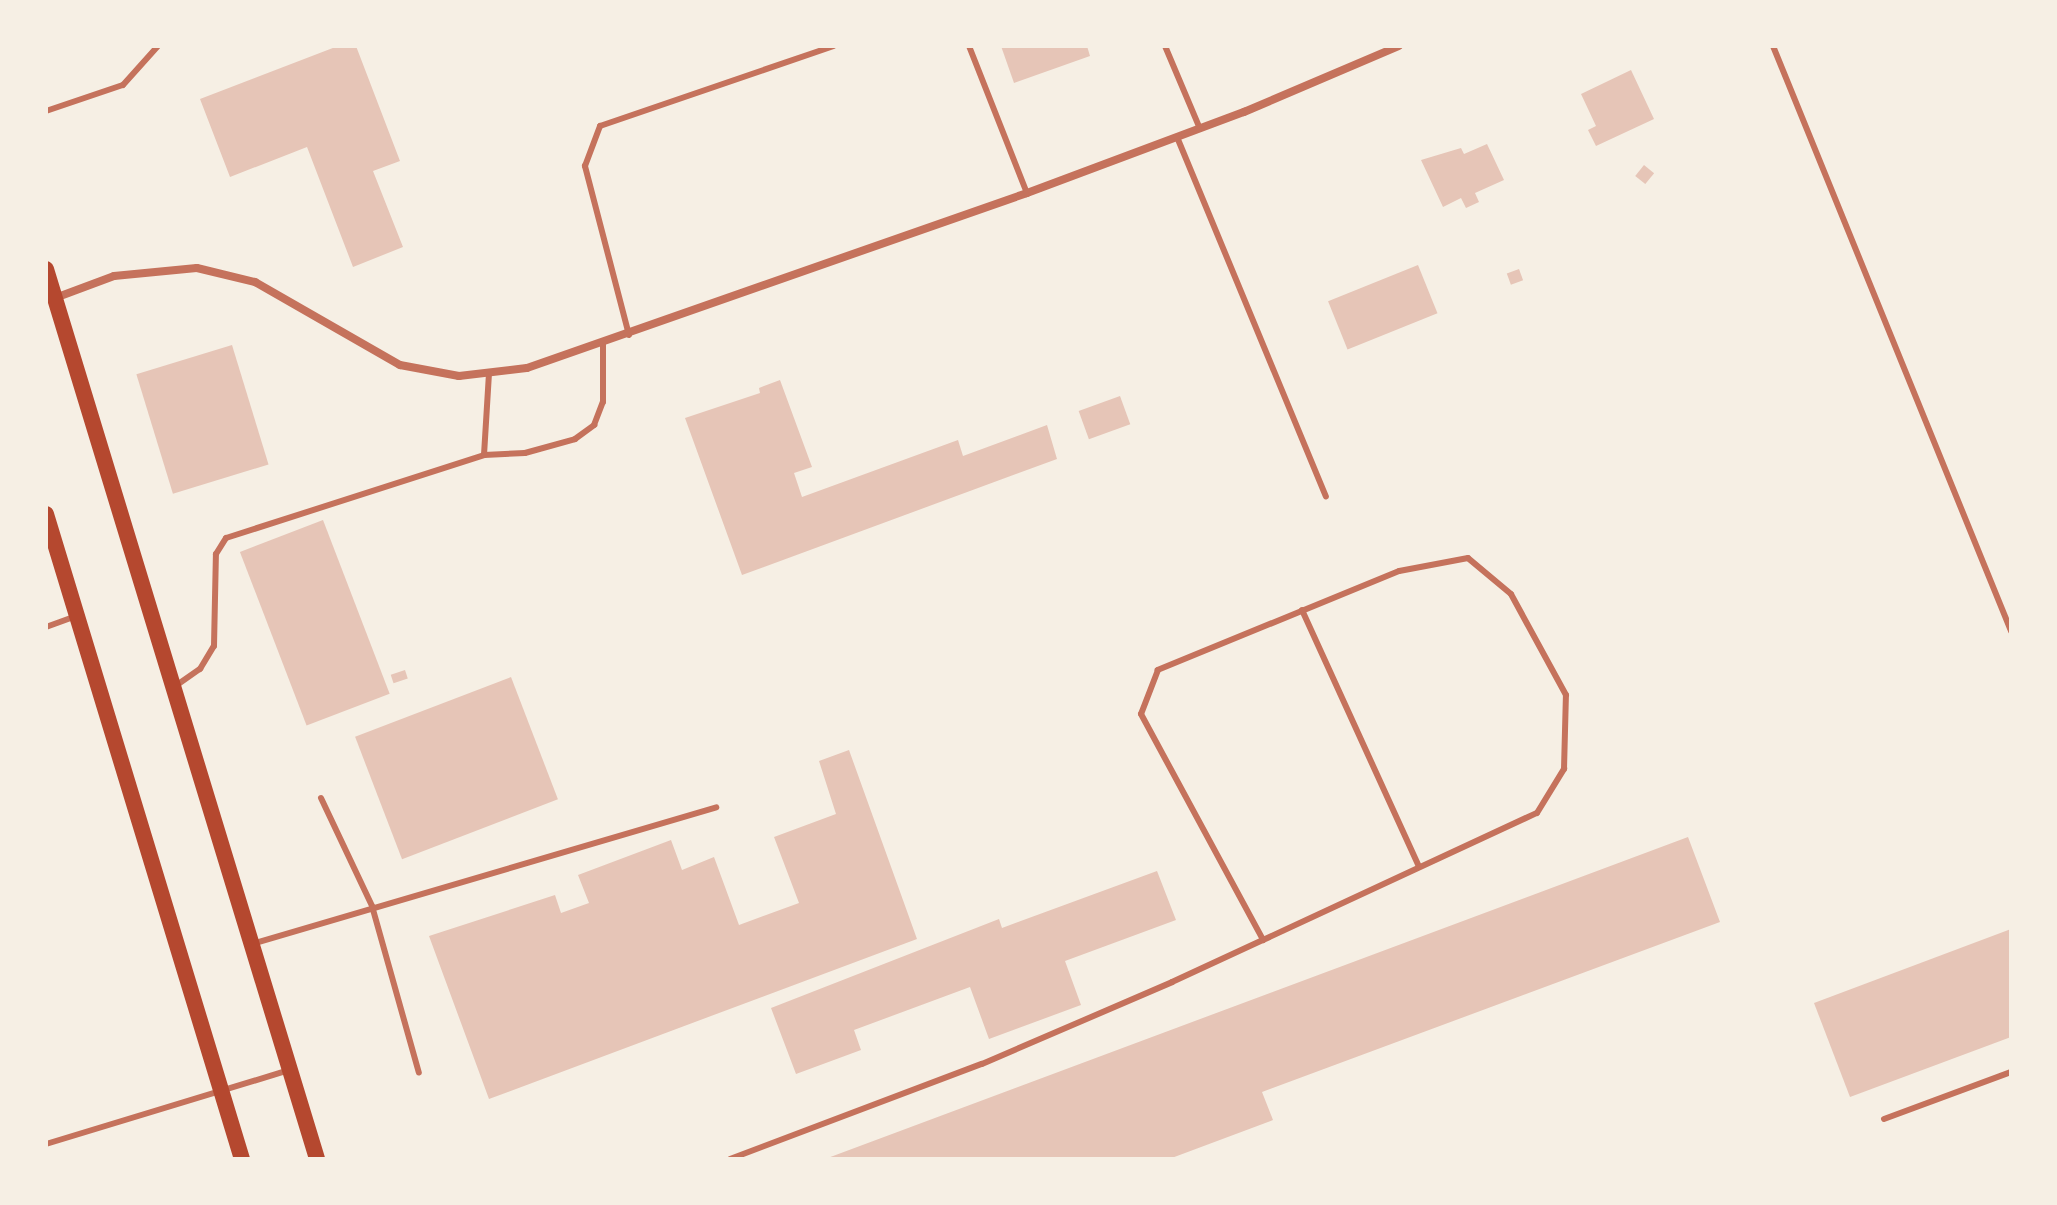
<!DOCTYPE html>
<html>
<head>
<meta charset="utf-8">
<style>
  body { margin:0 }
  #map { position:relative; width:2057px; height:1205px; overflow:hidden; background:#f6efe4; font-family:"PT Sans Narrow",sans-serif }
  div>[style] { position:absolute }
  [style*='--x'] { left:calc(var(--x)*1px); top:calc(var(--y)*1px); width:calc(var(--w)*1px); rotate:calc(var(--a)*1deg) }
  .building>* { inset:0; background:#e6c5b7; transform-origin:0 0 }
  .service>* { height:6px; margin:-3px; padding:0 3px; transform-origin:3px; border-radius:3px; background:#c5725c }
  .minor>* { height:8px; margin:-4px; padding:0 4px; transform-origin:4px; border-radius:4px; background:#c5725c }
  .secondary>* { height:16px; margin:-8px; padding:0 8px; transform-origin:8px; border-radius:8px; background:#b5482f }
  span { translate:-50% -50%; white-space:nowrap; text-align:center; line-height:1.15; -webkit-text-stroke:8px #f6efe4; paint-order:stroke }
  .frame { position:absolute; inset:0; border:48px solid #f6efe4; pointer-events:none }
</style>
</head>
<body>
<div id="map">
  <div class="building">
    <i style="clip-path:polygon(338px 46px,356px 46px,400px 161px,373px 171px,403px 247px,353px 267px,307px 147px,230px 177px,200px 99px)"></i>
    <i style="clip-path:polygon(1001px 46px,1087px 46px,1090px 56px,1014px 83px)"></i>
    <i style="clip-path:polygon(1631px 70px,1654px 119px,1596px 146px,1588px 130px,1596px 126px,1581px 94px)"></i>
    <i style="clip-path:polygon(1487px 144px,1504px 180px,1475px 193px,1479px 202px,1466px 208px,1461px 198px,1443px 207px,1421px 160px,1461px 148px,1464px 154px)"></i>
    <i style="left:1644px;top:165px;width:13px;height:14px;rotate:39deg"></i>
    <i style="left:1418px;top:265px;width:52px;height:97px;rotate:68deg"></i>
    <i style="left:1519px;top:269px;width:12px;height:13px;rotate:70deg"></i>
    <i style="left:232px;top:345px;width:125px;height:100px;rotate:73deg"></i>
    <i style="clip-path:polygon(780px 380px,812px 467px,794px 473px,802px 497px,958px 440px,963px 456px,1047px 425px,1057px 459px,742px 575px,685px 418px,760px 393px,759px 388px)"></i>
    <i style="left:1120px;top:396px;width:30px;height:44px;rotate:70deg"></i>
    <i style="left:323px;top:520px;width:186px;height:89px;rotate:69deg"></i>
    <i style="left:405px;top:670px;width:9px;height:15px;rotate:72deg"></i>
    <i style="left:511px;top:677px;width:131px;height:167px;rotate:69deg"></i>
    <i style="clip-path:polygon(849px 750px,917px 939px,489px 1099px,429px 936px,555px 895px,561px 913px,589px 903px,578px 875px,671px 840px,682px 870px,714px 857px,739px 925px,799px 903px,774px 837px,836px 814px,819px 761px)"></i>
    <i style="clip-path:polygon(1688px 837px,1720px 922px,1262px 1092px,1273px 1120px,1169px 1159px,825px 1159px)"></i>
    <i style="clip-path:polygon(1157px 871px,1176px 920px,1065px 961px,1081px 1005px,989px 1039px,970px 987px,854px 1030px,861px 1050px,796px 1074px,771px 1008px,999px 919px,1002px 928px)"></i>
    <i style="clip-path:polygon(2011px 929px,2011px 1037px,1850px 1097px,1814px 1003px)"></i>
  </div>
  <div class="service">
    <i style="--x:969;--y:46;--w:158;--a:68.5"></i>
    <i style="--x:1165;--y:46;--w:90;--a:67.1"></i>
    <i style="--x:1773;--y:46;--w:632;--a:67.86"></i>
    <i style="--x:46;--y:111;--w:81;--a:-18.7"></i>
    <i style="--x:123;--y:85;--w:52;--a:-48.1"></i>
    <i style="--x:1177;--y:137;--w:389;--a:67.5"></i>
    <i style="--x:629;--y:335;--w:175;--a:-104.6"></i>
    <i style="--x:585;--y:166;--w:43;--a:-69.4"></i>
    <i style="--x:600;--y:126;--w:247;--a:-18.9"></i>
    <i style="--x:484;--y:455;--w:41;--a:-2.8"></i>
    <i style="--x:525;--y:453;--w:52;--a:-15.6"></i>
    <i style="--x:575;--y:439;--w:24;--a:-36"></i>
    <i style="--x:594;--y:425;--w:25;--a:-69"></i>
    <i style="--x:603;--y:402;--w:58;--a:-90"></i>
    <i style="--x:1302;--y:610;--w:282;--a:65.5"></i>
    <i style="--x:46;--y:627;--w:30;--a:-20"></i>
    <i style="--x:174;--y:687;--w:32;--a:-35"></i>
    <i style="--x:200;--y:669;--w:27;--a:-59"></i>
    <i style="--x:214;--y:646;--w:92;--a:-88.8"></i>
    <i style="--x:216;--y:554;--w:19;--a:-58"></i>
    <i style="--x:226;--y:538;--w:271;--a:-17.8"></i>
    <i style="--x:484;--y:455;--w:82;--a:-86.5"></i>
    <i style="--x:321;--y:798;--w:119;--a:64.7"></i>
    <i style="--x:372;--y:906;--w:173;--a:74.3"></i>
    <i style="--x:252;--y:944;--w:484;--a:-16.4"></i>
    <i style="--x:1884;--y:1119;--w:135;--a:-20.3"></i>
    <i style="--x:46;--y:1144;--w:252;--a:-16.9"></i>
    <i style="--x:730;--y:1159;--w:269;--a:-20.7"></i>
    <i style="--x:982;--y:1064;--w:207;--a:-23.3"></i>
    <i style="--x:1172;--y:982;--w:100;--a:-24.8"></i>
    <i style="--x:1263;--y:940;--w:302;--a:-24.9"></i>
    <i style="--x:1537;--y:813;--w:52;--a:-58.5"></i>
    <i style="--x:1564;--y:769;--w:74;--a:-88.5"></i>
    <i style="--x:1566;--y:695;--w:115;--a:-118.6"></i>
    <i style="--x:1511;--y:594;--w:56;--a:-140.1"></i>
    <i style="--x:1468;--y:558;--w:70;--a:169.3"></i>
    <i style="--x:1399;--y:571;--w:261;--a:157.7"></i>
    <i style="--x:1158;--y:670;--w:47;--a:111.1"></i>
    <i style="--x:1141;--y:714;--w:257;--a:61.6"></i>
  </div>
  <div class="minor">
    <i style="--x:55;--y:298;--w:63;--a:-20.4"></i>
    <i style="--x:114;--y:276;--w:83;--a:-5.5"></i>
    <i style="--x:197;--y:268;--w:60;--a:13.6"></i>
    <i style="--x:255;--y:282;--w:167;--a:29.8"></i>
    <i style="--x:400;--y:365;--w:60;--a:10.6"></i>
    <i style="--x:459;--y:376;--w:68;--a:-6.7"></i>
    <i style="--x:527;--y:368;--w:530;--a:-19.29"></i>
    <i style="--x:1027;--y:193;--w:232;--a:-20.5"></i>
    <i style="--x:1244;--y:112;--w:168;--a:-23.1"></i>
  </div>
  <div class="secondary">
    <i style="--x:46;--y:269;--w:930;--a:73.06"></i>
    <i style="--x:46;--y:514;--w:674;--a:73.1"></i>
  </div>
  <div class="frame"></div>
</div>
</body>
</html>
